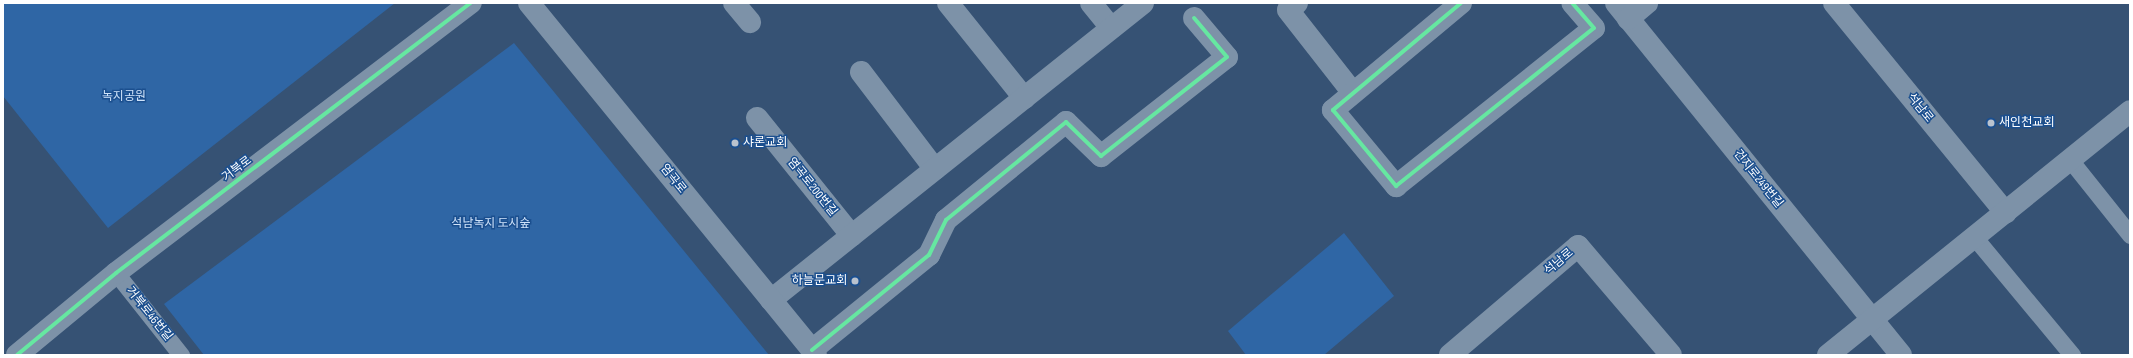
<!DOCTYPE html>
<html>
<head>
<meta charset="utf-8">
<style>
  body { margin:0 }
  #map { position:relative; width:2133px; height:358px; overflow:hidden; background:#365274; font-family:"Sofia Sans Condensed","Noto Sans KR",sans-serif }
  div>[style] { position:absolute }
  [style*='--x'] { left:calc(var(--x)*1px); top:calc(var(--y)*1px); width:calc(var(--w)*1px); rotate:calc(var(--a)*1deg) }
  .green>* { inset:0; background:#2f66a5 }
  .service>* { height:17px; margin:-8.5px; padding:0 8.5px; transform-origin:8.5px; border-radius:8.5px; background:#7d92a8 }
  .minor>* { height:22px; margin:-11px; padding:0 11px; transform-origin:11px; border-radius:11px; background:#7d92a8 }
  .tertiary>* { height:22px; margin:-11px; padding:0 11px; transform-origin:11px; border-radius:11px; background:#7d92a8 }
  .cycleway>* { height:4px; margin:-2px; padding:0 2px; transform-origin:2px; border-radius:2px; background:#66e7a1 }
  .dots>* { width:11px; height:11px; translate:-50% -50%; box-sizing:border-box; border:2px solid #1b4f8f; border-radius:50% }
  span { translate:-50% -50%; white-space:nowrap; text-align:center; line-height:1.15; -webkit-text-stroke:3px #1b4f8f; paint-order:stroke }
  .park-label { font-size:12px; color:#cfe3fa }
  .street-label { font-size:12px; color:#fff }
  .poi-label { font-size:12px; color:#fff }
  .left { translate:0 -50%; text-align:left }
  .right { translate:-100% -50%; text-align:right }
  .frame { position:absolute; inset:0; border:4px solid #fff; pointer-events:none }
</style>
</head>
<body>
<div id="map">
  <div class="green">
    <i style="clip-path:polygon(3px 3px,395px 3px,108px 228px,3px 96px)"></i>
    <i style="clip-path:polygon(514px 43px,769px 355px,204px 355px,164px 304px)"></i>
    <i style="clip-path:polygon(1344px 233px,1394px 296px,1324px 355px,1246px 355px,1228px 331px)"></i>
  </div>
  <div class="service">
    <i style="--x:2071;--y:161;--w:95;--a:51.4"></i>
    <i style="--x:1975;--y:238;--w:152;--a:50.3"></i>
    <i style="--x:116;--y:273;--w:105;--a:51.6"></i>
  </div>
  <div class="minor">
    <i style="--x:734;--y:3;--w:25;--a:50"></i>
    <i style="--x:948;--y:3;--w:122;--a:51.3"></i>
    <i style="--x:1091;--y:3;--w:32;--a:51"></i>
    <i style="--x:1297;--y:3;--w:11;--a:142"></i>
    <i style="--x:1288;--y:10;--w:105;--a:51.9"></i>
    <i style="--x:1461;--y:3;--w:167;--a:140.1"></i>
    <i style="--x:1333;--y:110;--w:99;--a:50.3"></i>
    <i style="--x:1396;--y:186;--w:253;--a:-38.6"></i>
    <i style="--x:1594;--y:28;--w:33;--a:-131"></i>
    <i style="--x:1616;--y:3;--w:453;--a:51"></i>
    <i style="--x:1834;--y:3;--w:271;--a:50.7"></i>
    <i style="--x:1628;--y:19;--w:25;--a:-40"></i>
    <i style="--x:861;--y:72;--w:122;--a:52.7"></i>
    <i style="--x:757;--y:118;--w:151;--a:51.2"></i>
    <i style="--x:771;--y:300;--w:476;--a:-38.6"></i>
    <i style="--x:812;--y:350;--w:151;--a:-39.1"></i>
    <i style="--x:929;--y:255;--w:39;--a:-64"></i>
    <i style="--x:946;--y:220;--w:155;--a:-39.2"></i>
    <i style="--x:1066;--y:122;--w:49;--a:44.2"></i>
    <i style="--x:1101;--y:156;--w:160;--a:-38.2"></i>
    <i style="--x:1227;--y:57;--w:51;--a:-130.2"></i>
    <i style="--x:1450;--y:355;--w:168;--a:-40.4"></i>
    <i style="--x:1578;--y:246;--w:143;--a:49.5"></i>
  </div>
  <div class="tertiary">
    <i style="--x:529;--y:3;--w:454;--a:50.8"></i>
    <i style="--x:17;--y:355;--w:129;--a:-39.6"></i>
    <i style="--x:116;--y:273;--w:446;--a:-37.3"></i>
    <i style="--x:1828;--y:355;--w:388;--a:-38.9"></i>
  </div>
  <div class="cycleway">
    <i style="--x:1461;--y:3;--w:167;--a:140.1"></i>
    <i style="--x:1333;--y:110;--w:99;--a:50.3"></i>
    <i style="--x:1396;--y:186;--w:253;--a:-38.6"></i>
    <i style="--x:1594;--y:28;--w:33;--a:-131"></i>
    <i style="--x:812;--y:350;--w:151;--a:-39.1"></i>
    <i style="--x:929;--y:255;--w:39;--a:-64"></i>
    <i style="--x:946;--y:220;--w:155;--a:-39.2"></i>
    <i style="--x:1066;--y:122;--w:49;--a:44.2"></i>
    <i style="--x:1101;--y:156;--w:160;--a:-38.2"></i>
    <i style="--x:1227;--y:57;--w:51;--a:-130.2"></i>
    <i style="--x:17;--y:355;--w:129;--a:-39.6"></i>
    <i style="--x:116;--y:273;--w:446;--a:-37.3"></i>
  </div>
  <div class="dots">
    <i style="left:1991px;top:123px;background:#b9c2ce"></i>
    <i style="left:735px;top:143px;background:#b9c2ce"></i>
    <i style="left:855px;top:281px;background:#b9c2ce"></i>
  </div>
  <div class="park-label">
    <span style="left:124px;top:97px">녹지공원</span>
    <span style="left:491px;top:224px">석남녹지 도시숲</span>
  </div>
  <div class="street-label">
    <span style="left:1920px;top:108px;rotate:51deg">석남로</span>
    <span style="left:237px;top:169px;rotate:-37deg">거북로</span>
    <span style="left:673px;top:179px;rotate:51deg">염곡로</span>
    <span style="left:1758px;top:179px;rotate:51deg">건지로249번길</span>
    <span style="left:812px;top:187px;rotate:51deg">염곡로200번길</span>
    <span style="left:1559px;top:262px;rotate:-40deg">석남로</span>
    <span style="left:149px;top:314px;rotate:51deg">거북로46번길</span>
  </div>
  <div class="poi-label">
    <span class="left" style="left:1999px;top:123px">새인천교회</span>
    <span class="left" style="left:743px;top:143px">샤론교회</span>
    <span class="right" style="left:847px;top:281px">하늘문교회</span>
  </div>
  <div class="frame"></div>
</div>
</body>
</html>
